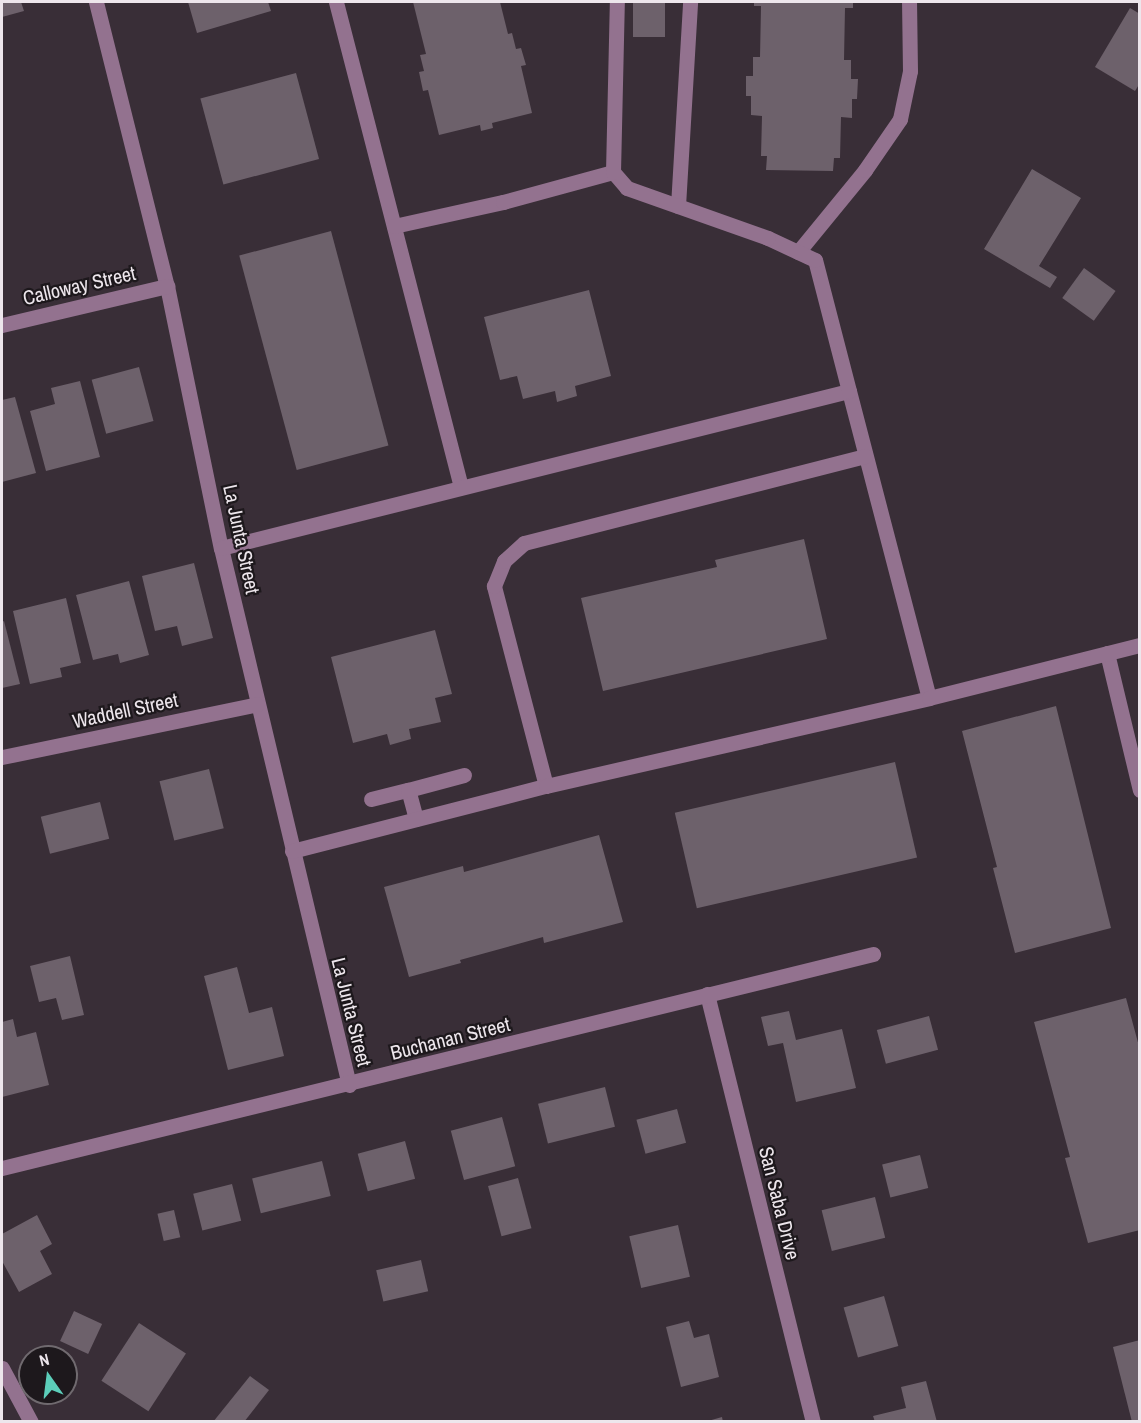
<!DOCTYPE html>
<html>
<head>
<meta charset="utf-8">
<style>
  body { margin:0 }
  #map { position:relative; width:1141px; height:1423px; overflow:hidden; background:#392e37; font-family:"Archivo Narrow",sans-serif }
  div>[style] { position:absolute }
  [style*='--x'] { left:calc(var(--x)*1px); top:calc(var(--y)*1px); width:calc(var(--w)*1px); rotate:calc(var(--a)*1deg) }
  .building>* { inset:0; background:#6d616b; transform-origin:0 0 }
  .minor>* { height:15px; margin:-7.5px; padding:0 7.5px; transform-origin:7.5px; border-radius:7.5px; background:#93728f }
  span { translate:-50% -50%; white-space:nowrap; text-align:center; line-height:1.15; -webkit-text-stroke:4.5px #1d181c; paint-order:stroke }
  .street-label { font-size:20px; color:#ede6ec }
  .frame { position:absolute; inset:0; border:3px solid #ede6ec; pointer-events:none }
  .north { position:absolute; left:18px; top:1345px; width:60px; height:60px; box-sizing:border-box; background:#1d181c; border:2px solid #706a6f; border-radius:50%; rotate:346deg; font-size:16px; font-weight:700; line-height:24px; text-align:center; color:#ede6ec }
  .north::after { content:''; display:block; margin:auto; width:21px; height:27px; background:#5cceba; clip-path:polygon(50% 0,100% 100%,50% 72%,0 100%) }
</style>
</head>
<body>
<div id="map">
  <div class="building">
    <i style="clip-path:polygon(2px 2px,21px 2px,24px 11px,2px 17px)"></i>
    <i style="clip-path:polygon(188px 2px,268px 2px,271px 11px,197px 33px)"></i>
    <i style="clip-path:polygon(413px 2px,500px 2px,508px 34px,512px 33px,516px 49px,521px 48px,526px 65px,521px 66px,532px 113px,492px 123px,493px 128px,481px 131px,480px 125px,439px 135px,428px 90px,423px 91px,419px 72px,424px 71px,420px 55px,426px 54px)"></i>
    <i style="left:633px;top:2px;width:32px;height:35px"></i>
    <i style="clip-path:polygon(754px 2px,853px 2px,853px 8px,845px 8px,844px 60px,851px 60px,851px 79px,858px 79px,857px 99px,852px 99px,852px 118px,841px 117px,840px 158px,834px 158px,833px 171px,766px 170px,767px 156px,761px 156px,762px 116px,751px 115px,751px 96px,746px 96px,746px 76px,753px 76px,753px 57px,760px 57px,761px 6px,754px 6px)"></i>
    <i style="clip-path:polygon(1130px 8px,1140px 14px,1140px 83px,1135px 91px,1095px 67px)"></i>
    <i style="left:296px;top:73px;width:89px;height:99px;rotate:75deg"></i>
    <i style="clip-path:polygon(1032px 169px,1081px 198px,1039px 266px,1057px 277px,1050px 288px,984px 249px)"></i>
    <i style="left:331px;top:231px;width:222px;height:95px;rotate:75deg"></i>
    <i style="left:1084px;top:268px;width:39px;height:37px;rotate:36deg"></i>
    <i style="clip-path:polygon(589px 290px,611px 376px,575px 386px,577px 396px,557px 402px,555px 391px,523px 399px,517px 376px,500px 380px,484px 317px)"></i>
    <i style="left:139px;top:367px;width:56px;height:49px;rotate:75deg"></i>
    <i style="clip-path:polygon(80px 381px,100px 457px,46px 471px,30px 411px,55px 404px,51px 388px)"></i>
    <i style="clip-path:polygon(15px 397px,36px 473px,2px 482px,2px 400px)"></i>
    <i style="clip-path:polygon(804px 539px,827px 639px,603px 691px,581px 598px,717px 567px,715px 560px)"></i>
    <i style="clip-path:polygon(194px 563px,213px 638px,182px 646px,177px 626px,155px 631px,142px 576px)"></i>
    <i style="clip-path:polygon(129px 581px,149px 655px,120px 663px,118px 654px,93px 660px,76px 595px)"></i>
    <i style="clip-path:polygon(66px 598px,81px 663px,60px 668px,62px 677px,30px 684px,13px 611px)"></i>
    <i style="clip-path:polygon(4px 621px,20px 684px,2px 688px,2px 622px)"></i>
    <i style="clip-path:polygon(435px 630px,452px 694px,435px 698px,441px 722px,409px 729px,411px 739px,390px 745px,387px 734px,353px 743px,331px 657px)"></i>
    <i style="clip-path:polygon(1056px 706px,1111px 928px,1015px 953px,993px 868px,997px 867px,962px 731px)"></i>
    <i style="left:895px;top:762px;width:98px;height:226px;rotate:77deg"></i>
    <i style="left:209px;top:769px;width:61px;height:51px;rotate:76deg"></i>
    <i style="left:100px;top:802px;width:38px;height:61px;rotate:76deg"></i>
    <i style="clip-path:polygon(599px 835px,623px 922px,544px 943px,543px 937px,460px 960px,461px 963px,409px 977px,384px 887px,463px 866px,464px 872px)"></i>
    <i style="clip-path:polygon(70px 956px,84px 1015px,62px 1020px,56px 998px,39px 1002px,30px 966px)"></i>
    <i style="clip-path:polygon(237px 967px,249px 1013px,272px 1007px,284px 1056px,228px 1070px,204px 976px)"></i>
    <i style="clip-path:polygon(1126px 998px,1140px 1050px,1140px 1230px,1088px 1243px,1065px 1158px,1070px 1157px,1034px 1022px)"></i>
    <i style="clip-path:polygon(789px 1011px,796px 1040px,842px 1029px,856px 1088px,796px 1102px,783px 1043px,768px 1046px,761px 1017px)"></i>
    <i style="left:929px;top:1016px;width:35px;height:54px;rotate:75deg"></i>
    <i style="clip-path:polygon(13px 1019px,17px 1037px,36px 1032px,49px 1085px,2px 1097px,2px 1022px)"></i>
    <i style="left:605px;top:1087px;width:41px;height:69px;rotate:76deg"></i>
    <i style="left:677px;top:1109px;width:35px;height:42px;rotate:75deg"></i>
    <i style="left:502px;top:1117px;width:51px;height:53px;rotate:75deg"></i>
    <i style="left:405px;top:1141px;width:39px;height:49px;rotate:75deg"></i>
    <i style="left:920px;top:1155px;width:34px;height:39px;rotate:76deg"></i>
    <i style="left:322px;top:1161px;width:36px;height:72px;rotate:76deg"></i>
    <i style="left:518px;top:1178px;width:52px;height:31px;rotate:75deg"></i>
    <i style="left:232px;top:1184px;width:38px;height:40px;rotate:76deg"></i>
    <i style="left:875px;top:1197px;width:42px;height:55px;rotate:76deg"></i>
    <i style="left:174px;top:1210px;width:28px;height:17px;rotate:77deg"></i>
    <i style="clip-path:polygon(37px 1215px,52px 1244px,40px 1251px,52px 1274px,19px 1292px,2px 1261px,2px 1234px)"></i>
    <i style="left:678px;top:1225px;width:53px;height:50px;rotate:77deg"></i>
    <i style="left:421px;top:1260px;width:32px;height:46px;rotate:77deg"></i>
    <i style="left:884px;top:1296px;width:52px;height:42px;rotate:74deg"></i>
    <i style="left:74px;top:1311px;width:31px;height:33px;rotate:25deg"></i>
    <i style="clip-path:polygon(689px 1321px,694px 1338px,709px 1334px,719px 1377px,681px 1387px,666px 1327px)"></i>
    <i style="left:139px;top:1323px;width:56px;height:69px;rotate:33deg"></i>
    <i style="clip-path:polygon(1140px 1340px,1140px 1422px,1132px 1422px,1113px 1347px)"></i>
    <i style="clip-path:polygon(250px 1376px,269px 1390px,244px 1422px,213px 1422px)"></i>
    <i style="clip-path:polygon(926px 1381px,937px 1422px,875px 1422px,873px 1416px,906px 1408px,901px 1387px)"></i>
    <i style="clip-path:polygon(722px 1417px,723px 1422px,708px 1422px,708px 1421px)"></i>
  </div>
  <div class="minor">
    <i style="--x:96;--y:2;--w:293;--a:76"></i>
    <i style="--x:167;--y:286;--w:268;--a:78.4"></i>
    <i style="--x:221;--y:548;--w:552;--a:76.59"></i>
    <i style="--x:336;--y:2;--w:501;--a:75.55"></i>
    <i style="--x:678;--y:206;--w:204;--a:-86.6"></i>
    <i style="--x:394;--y:226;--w:112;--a:-12.4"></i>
    <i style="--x:503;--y:202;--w:114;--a:-15.3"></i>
    <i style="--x:798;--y:252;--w:106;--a:-50.7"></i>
    <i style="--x:865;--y:170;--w:62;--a:-55.5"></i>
    <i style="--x:900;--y:119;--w:49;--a:-78.2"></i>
    <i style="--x:910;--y:71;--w:69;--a:-90.8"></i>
    <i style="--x:2;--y:325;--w:170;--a:-13.3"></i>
    <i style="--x:849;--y:391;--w:317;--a:75.4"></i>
    <i style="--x:221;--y:548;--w:647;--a:-14.04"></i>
    <i style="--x:849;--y:391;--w:135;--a:-104.5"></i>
    <i style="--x:815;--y:260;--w:52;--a:-154.9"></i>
    <i style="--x:768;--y:238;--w:150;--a:-160.5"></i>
    <i style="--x:627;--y:188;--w:21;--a:-131"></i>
    <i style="--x:613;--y:172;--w:170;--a:-88.7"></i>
    <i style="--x:1107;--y:653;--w:141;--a:76.5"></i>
    <i style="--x:2;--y:757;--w:260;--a:-11.7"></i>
    <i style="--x:546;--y:786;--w:207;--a:-104.6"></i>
    <i style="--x:494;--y:586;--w:27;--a:-68"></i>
    <i style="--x:504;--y:561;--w:27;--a:-42"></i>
    <i style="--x:524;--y:543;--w:352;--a:-14.3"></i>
    <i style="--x:371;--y:799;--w:38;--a:-14"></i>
    <i style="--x:416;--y:819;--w:30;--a:-105"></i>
    <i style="--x:408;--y:790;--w:58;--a:-15"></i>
    <i style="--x:292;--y:851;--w:262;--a:-14.4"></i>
    <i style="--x:546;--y:786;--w:393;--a:-12.9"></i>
    <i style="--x:929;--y:698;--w:218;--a:-14.1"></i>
    <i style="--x:707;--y:994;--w:441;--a:76.1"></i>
    <i style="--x:2;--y:1168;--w:897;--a:-13.8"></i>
    <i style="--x:2;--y:1368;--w:61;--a:61.8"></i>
  </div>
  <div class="street-label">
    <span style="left:79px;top:285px;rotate:-13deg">Calloway Street</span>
    <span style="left:242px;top:539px;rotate:78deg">La Junta Street</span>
    <span style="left:125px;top:710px;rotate:-12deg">Waddell Street</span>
    <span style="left:352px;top:1012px;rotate:76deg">La Junta Street</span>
    <span style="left:450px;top:1038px;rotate:-14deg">Buchanan Street</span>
    <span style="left:780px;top:1203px;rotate:76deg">San Saba Drive</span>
  </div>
  <div class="frame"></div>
  <div class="north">N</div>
</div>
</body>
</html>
